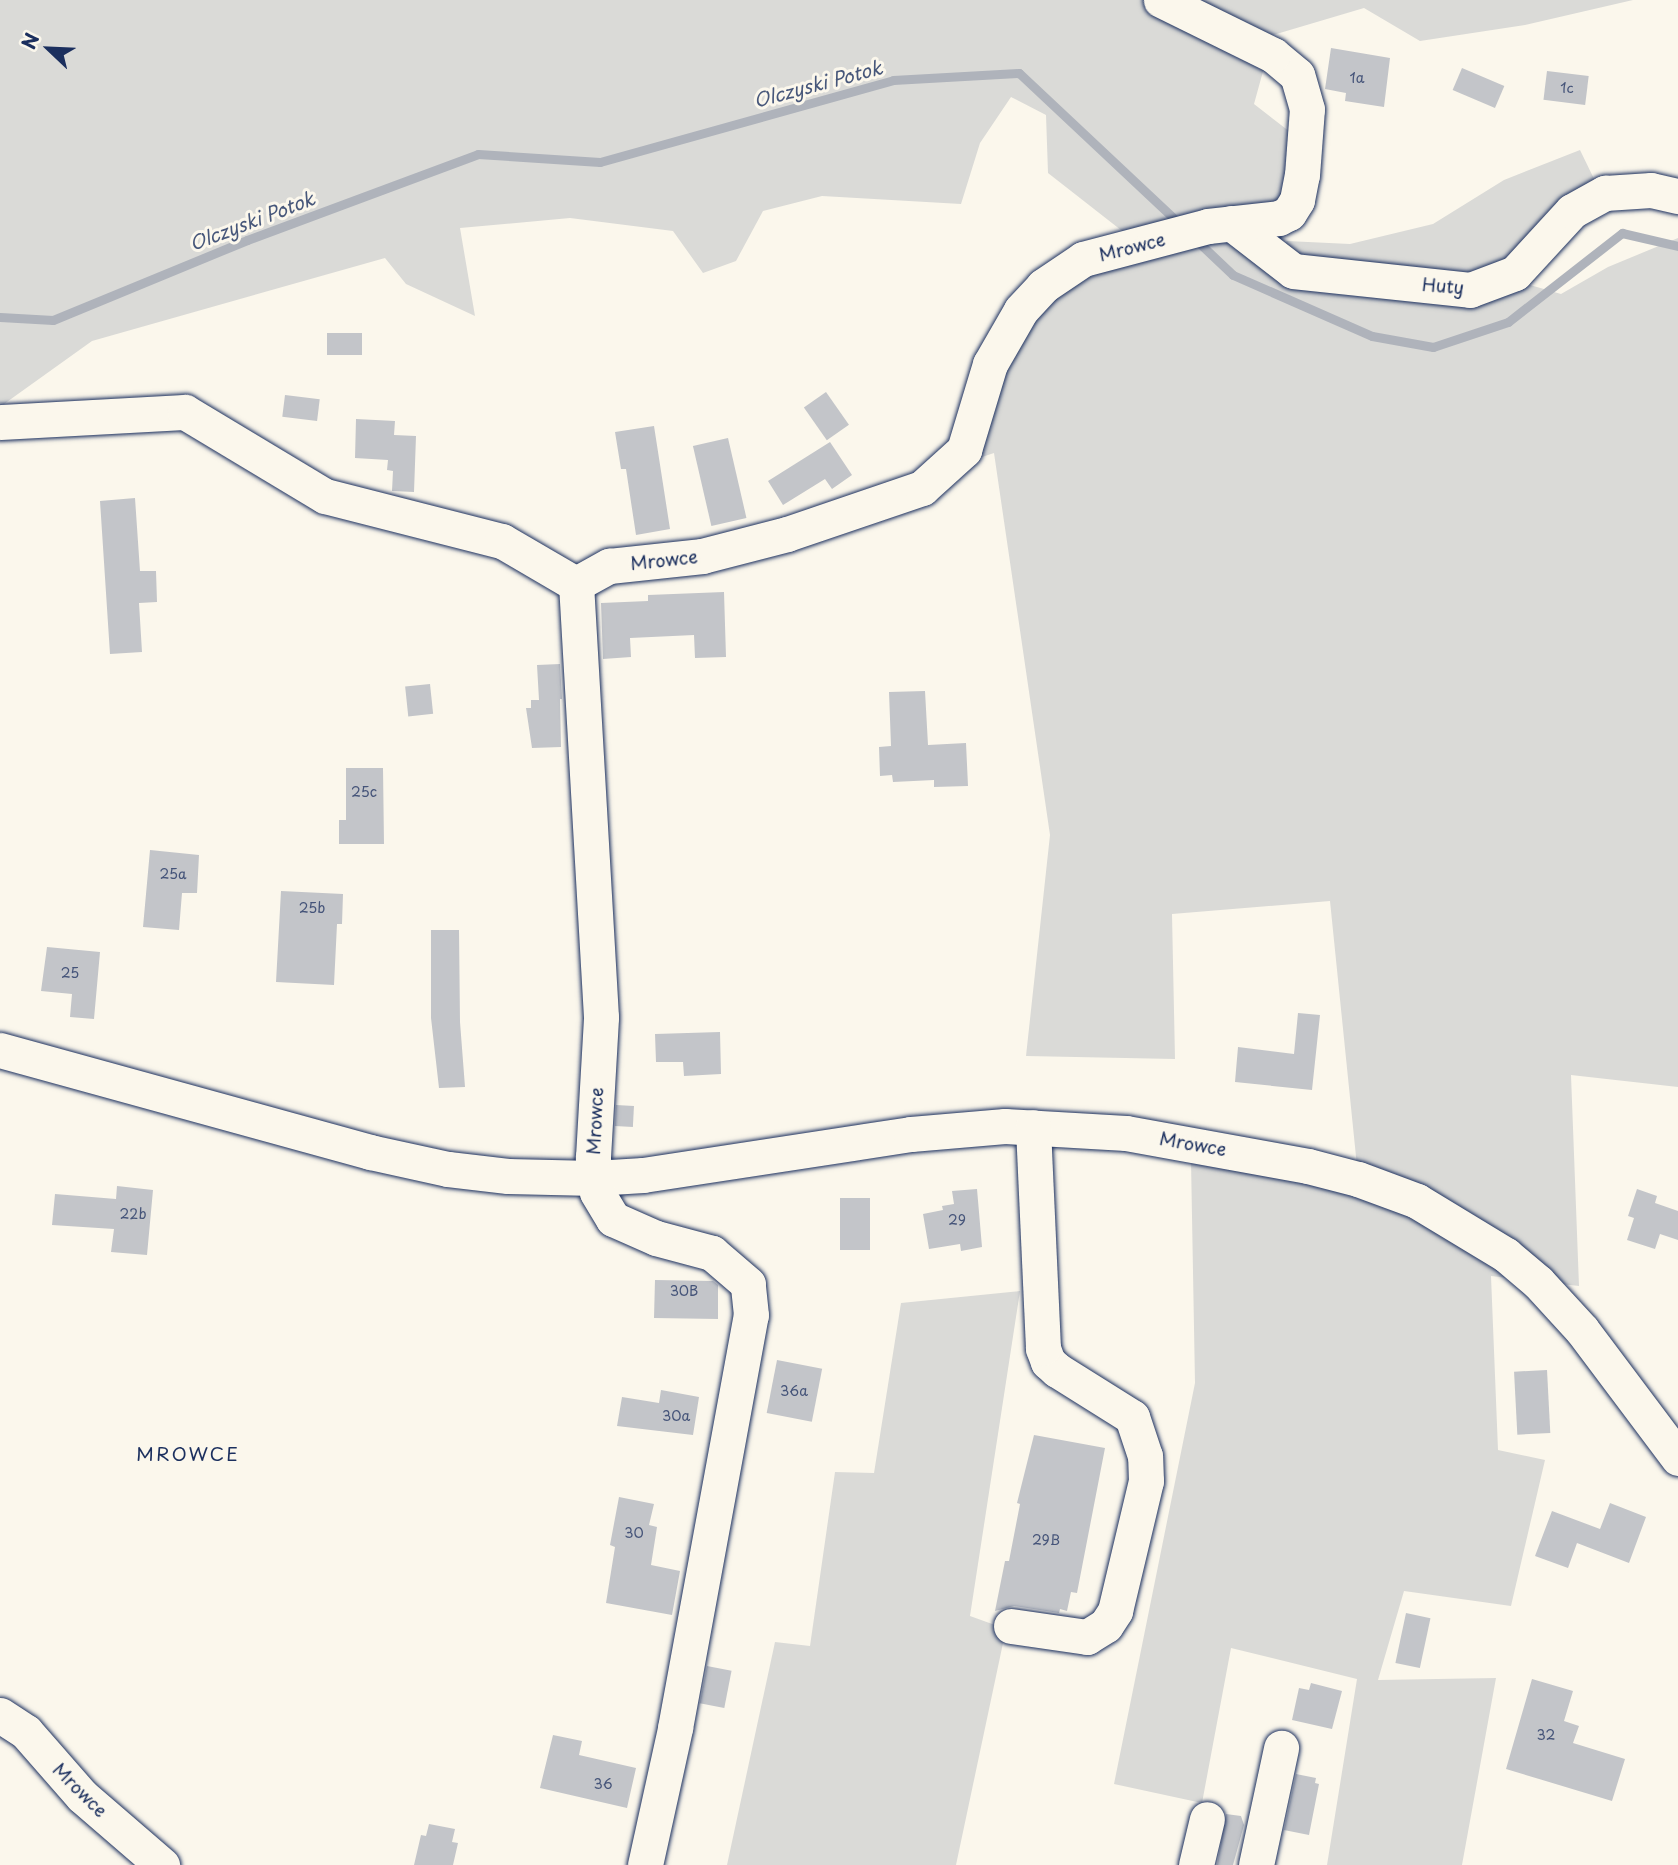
<!DOCTYPE html>
<html>
<head>
<meta charset="utf-8">
<style>
  body { margin:0 }
  #map { position:relative; width:1678px; height:1865px; overflow:hidden; background:#fbf7ec; font-family:"Playpen Sans",sans-serif }
  div>[style] { position:absolute }
  [style*='--x'] { left:calc(var(--x)*1px); top:calc(var(--y)*1px); width:calc(var(--w)*1px); rotate:calc(var(--a)*1deg) }
  .green>* { inset:0; background:#dadad7 }
  .stream>* { height:9px; margin:-4.5px; padding:0 4.5px; transform-origin:4.5px; border-radius:4.5px; background:#afb3bb }
  .building>* { inset:0; background:#c3c5c9; transform-origin:0 0 }
  .roads { filter:drop-shadow(0 0 2px #1b2f5e) drop-shadow(0 0 2px #1b2f5e) }
  .minor>* { height:35px; margin:-17.5px; padding:0 17.5px; transform-origin:17.5px; border-radius:17.5px; background:#fbf7ec }
  span { translate:-50% -50%; white-space:nowrap; text-align:center; line-height:1.15; -webkit-text-stroke:6px #fbf7ec; paint-order:stroke }
  .number-label { font-size:14px; color:#455479 }
  .number-label span { -webkit-text-stroke-width:0 }
  .street-label { font-size:18px; color:#1b2f5e }
  .water-label { font-size:19px; color:#47577a; font-style:italic }
  .neighbourhood-label { font-size:19px; color:#1b2f5e; letter-spacing:2px }
  .north { position:absolute; left:14px; top:14px; width:70px; height:70px; -webkit-text-stroke:5px #fbf7ec; paint-order:stroke; rotate:293deg; font-size:19px; font-weight:700; line-height:28px; text-align:center; color:#1b2f5e }
  .north::after { content:''; display:block; margin:auto; width:24px; height:32px; background:#1b2f5e; clip-path:polygon(50% 0,100% 100%,50% 72%,0 100%) }
</style>
</head>
<body>
<div id="map">
  <div class="green">
    <i style="clip-path:polygon(0 0,1633px 0,1525px 25px,1420px 41px,1364px 8px,1273px 35px,1254px 104px,1294px 135px,1292px 176px,1274px 205px,1126px 234px,1048px 173px,1046px 115px,1011px 97px,980px 143px,961px 204px,822px 196px,763px 211px,736px 261px,703px 273px,673px 231px,570px 218px,460px 228px,475px 316px,406px 284px,385px 258px,92px 341px,4px 404px,0 403px)"></i>
    <i style="clip-path:polygon(1580px 150px,1597px 185px,1521px 250px,1474px 280px,1279px 251px,1287px 241px,1350px 244px,1433px 224px,1504px 180px)"></i>
    <i style="clip-path:polygon(1226px 232px,1296px 279px,1516px 281px,1561px 294px,1608px 267px,1678px 238px,1678px 1087px,1571px 1075px,1579px 1286px,1491px 1276px,1498px 1450px,1545px 1460px,1511px 1606px,1404px 1591px,1378px 1680px,1496px 1678px,1462px 1865px,1327px 1865px,1357px 1679px,1231px 1648px,1202px 1803px,1114px 1784px,1195px 1383px,1191px 1161px,1359px 1186px,1330px 901px,1172px 914px,1175px 1059px,1026px 1056px,1050px 835px,994px 453px,967px 462px,1000px 357px,1085px 267px)"></i>
    <i style="clip-path:polygon(1020px 1291px,970px 1616px,1006px 1629px,956px 1865px,727px 1865px,775px 1642px,810px 1646px,835px 1472px,874px 1473px,901px 1303px)"></i>
  </div>
  <div class="stream">
    <i style="--x:1195;--y:239;--w:52;--a:43.5"></i>
    <i style="--x:1233;--y:275;--w:152;--a:23.7"></i>
    <i style="--x:1372;--y:336;--w:62;--a:10.2"></i>
    <i style="--x:1433;--y:347;--w:79;--a:-18.4"></i>
    <i style="--x:1508;--y:322;--w:145;--a:-38"></i>
    <i style="--x:1622;--y:233;--w:57;--a:13.1"></i>
    <i style="--x:0;--y:317;--w:53;--a:3.2"></i>
    <i style="--x:53;--y:320;--w:210;--a:-22.4"></i>
    <i style="--x:247;--y:240;--w:246;--a:-20.4"></i>
    <i style="--x:478;--y:154;--w:122;--a:3.8"></i>
    <i style="--x:600;--y:162;--w:304;--a:-15.6"></i>
    <i style="--x:893;--y:80;--w:126;--a:-3.2"></i>
    <i style="--x:1019;--y:73;--w:221;--a:43.2"></i>
  </div>
  <div class="building">
    <i style="clip-path:polygon(1331px 48px,1390px 58px,1384px 107px,1345px 101px,1346px 93px,1325px 89px)"></i>
    <i style="left:1462px;top:68px;width:46px;height:24px;rotate:23deg"></i>
    <i style="left:1547px;top:71px;width:42px;height:29px;rotate:7deg"></i>
    <i style="left:362px;top:333px;width:22px;height:35px;rotate:90deg"></i>
    <i style="left:826px;top:392px;width:40px;height:27px;rotate:55deg"></i>
    <i style="left:285px;top:395px;width:35px;height:22px;rotate:7deg"></i>
    <i style="clip-path:polygon(356px 419px,395px 421px,394px 435px,416px 436px,414px 492px,392px 491px,393px 471px,387px 470px,388px 460px,355px 458px)"></i>
    <i style="clip-path:polygon(654px 426px,670px 529px,636px 535px,626px 469px,621px 469px,615px 432px)"></i>
    <i style="left:728px;top:438px;width:82px;height:36px;rotate:77deg"></i>
    <i style="clip-path:polygon(830px 442px,852px 475px,832px 489px,825px 479px,783px 505px,768px 481px)"></i>
    <i style="clip-path:polygon(135px 498px,140px 571px,156px 571px,157px 602px,139px 603px,142px 652px,110px 654px,100px 501px)"></i>
    <i style="clip-path:polygon(724px 592px,726px 657px,695px 658px,694px 635px,630px 638px,631px 657px,603px 659px,601px 603px,648px 601px,648px 595px)"></i>
    <i style="clip-path:polygon(560px 664px,562px 699px,554px 699px,560px 699px,561px 747px,532px 748px,526px 708px,531px 708px,531px 700px,539px 700px,537px 665px)"></i>
    <i style="left:430px;top:684px;width:30px;height:25px;rotate:84deg"></i>
    <i style="clip-path:polygon(925px 691px,928px 745px,966px 743px,968px 786px,934px 787px,934px 780px,893px 782px,892px 775px,880px 776px,879px 747px,891px 746px,889px 692px)"></i>
    <i style="clip-path:polygon(346px 768px,383px 768px,384px 844px,339px 844px,339px 820px,346px 820px)"></i>
    <i style="clip-path:polygon(150px 850px,199px 855px,197px 893px,182px 893px,179px 930px,143px 927px)"></i>
    <i style="clip-path:polygon(281px 891px,343px 894px,342px 924px,337px 924px,334px 985px,276px 982px)"></i>
    <i style="clip-path:polygon(431px 930px,459px 930px,460px 1022px,465px 1087px,439px 1088px,431px 1018px)"></i>
    <i style="clip-path:polygon(47px 947px,100px 952px,94px 1019px,70px 1017px,72px 994px,41px 991px)"></i>
    <i style="clip-path:polygon(1298px 1013px,1320px 1015px,1312px 1090px,1235px 1082px,1238px 1047px,1294px 1054px)"></i>
    <i style="clip-path:polygon(720px 1032px,721px 1074px,684px 1076px,683px 1062px,656px 1062px,655px 1034px)"></i>
    <i style="left:616px;top:1105px;width:18px;height:21px;rotate:3deg"></i>
    <i style="clip-path:polygon(117px 1186px,153px 1190px,147px 1255px,111px 1252px,114px 1229px,52px 1225px,55px 1194px,116px 1199px)"></i>
    <i style="clip-path:polygon(977px 1189px,982px 1247px,961px 1251px,960px 1244px,929px 1249px,923px 1214px,943px 1210px,942px 1206px,954px 1204px,952px 1191px)"></i>
    <i style="clip-path:polygon(1637px 1189px,1657px 1196px,1655px 1203px,1678px 1211px,1678px 1240px,1660px 1234px,1655px 1249px,1627px 1240px,1634px 1218px,1628px 1216px)"></i>
    <i style="left:840px;top:1198px;width:30px;height:52px"></i>
    <i style="clip-path:polygon(655px 1280px,713px 1281px,718px 1285px,718px 1319px,654px 1318px)"></i>
    <i style="left:777px;top:1360px;width:46px;height:54px;rotate:11deg"></i>
    <i style="left:1547px;top:1370px;width:63px;height:33px;rotate:87deg"></i>
    <i style="clip-path:polygon(661px 1390px,699px 1397px,693px 1435px,617px 1426px,622px 1397px,659px 1403px)"></i>
    <i style="clip-path:polygon(1034px 1435px,1105px 1448px,1077px 1593px,1071px 1592px,1067px 1611px,1060px 1609px,1059px 1613px,1014px 1606px,995px 1611px,1005px 1561px,1009px 1561px,1020px 1504px,1017px 1503px)"></i>
    <i style="clip-path:polygon(619px 1497px,654px 1504px,649px 1525px,657px 1527px,651px 1565px,680px 1571px,672px 1615px,606px 1603px,615px 1547px,610px 1545px)"></i>
    <i style="clip-path:polygon(1610px 1503px,1646px 1517px,1629px 1563px,1577px 1543px,1568px 1568px,1535px 1556px,1552px 1511px,1600px 1529px)"></i>
    <i style="left:1406px;top:1613px;width:25px;height:51px;rotate:12deg"></i>
    <i style="left:707px;top:1666px;width:25px;height:38px;rotate:11deg"></i>
    <i style="clip-path:polygon(1532px 1679px,1573px 1691px,1564px 1721px,1579px 1726px,1573px 1743px,1625px 1759px,1612px 1801px,1506px 1769px)"></i>
    <i style="clip-path:polygon(1311px 1683px,1342px 1691px,1332px 1729px,1292px 1720px,1299px 1688px,1309px 1690px)"></i>
    <i style="clip-path:polygon(553px 1735px,582px 1741px,579px 1755px,636px 1768px,627px 1808px,540px 1788px)"></i>
    <i style="clip-path:polygon(1296px 1774px,1316px 1778px,1315px 1783px,1319px 1784px,1309px 1835px,1284px 1830px)"></i>
    <i style="clip-path:polygon(1226px 1814px,1241px 1816px,1244px 1825px,1233px 1865px,1217px 1865px)"></i>
    <i style="clip-path:polygon(429px 1824px,455px 1829px,452px 1842px,458px 1843px,453px 1865px,414px 1865px,421px 1835px,426px 1836px)"></i>
  </div>
  <div class="roads">
    <div class="minor">
      <i style="--x:1231;--y:223;--w:78;--a:37.7"></i>
      <i style="--x:1293;--y:271;--w:178;--a:6.1"></i>
      <i style="--x:1470;--y:290;--w:48;--a:-20.7"></i>
      <i style="--x:1515;--y:273;--w:84;--a:-47.4"></i>
      <i style="--x:1572;--y:211;--w:38;--a:-29"></i>
      <i style="--x:1605;--y:193;--w:46;--a:-3.7"></i>
      <i style="--x:1651;--y:190;--w:28;--a:13"></i>
      <i style="--x:0;--y:422;--w:185;--a:-3.1"></i>
      <i style="--x:185;--y:412;--w:163;--a:31"></i>
      <i style="--x:325;--y:496;--w:183;--a:14.3"></i>
      <i style="--x:502;--y:541;--w:86;--a:30.2"></i>
      <i style="--x:0;--y:1050;--w:384;--a:15.4"></i>
      <i style="--x:370;--y:1152;--w:80;--a:12.3"></i>
      <i style="--x:448;--y:1169;--w:60;--a:6.7"></i>
      <i style="--x:508;--y:1176;--w:86;--a:1.3"></i>
      <i style="--x:594;--y:1178;--w:49;--a:-3.5"></i>
      <i style="--x:643;--y:1175;--w:271;--a:-8.7"></i>
      <i style="--x:911;--y:1134;--w:94;--a:-4.9"></i>
      <i style="--x:1005;--y:1126;--w:121;--a:3.3"></i>
      <i style="--x:1126;--y:1133;--w:185;--a:10.3"></i>
      <i style="--x:1308;--y:1166;--w:52;--a:14.6"></i>
      <i style="--x:1358;--y:1179;--w:63;--a:20.4"></i>
      <i style="--x:1417;--y:1201;--w:104;--a:31.2"></i>
      <i style="--x:1506;--y:1255;--w:42;--a:40.2"></i>
      <i style="--x:1538;--y:1282;--w:65;--a:47.5"></i>
      <i style="--x:1582;--y:1330;--w:160;--a:53.1"></i>
      <i style="--x:1011;--y:1626;--w:77;--a:8.2"></i>
      <i style="--x:1087;--y:1637;--w:22;--a:-32"></i>
      <i style="--x:1106;--y:1625;--w:17;--a:-57"></i>
      <i style="--x:1115;--y:1611;--w:134;--a:-76.6"></i>
      <i style="--x:1146;--y:1481;--w:25;--a:-92"></i>
      <i style="--x:1145;--y:1456;--w:41;--a:-108.4"></i>
      <i style="--x:1132;--y:1417;--w:89;--a:-147.9"></i>
      <i style="--x:1057;--y:1370;--w:12;--a:-138"></i>
      <i style="--x:1048;--y:1362;--w:15;--a:-110"></i>
      <i style="--x:1043;--y:1348;--w:221;--a:-92.6"></i>
      <i style="--x:0;--y:1715;--w:31;--a:33"></i>
      <i style="--x:26;--y:1732;--w:85;--a:48.8"></i>
      <i style="--x:82;--y:1796;--w:106;--a:40.8"></i>
      <i style="--x:645;--y:1865;--w:140;--a:-77.6"></i>
      <i style="--x:675;--y:1728;--w:420;--a:-79.6"></i>
      <i style="--x:751;--y:1315;--w:31;--a:-96"></i>
      <i style="--x:748;--y:1284;--w:48;--a:-139.3"></i>
      <i style="--x:712;--y:1253;--w:58;--a:-165"></i>
      <i style="--x:656;--y:1238;--w:47;--a:-156.2"></i>
      <i style="--x:613;--y:1219;--w:31;--a:-121"></i>
      <i style="--x:597;--y:1192;--w:35;--a:-97"></i>
      <i style="--x:593;--y:1157;--w:140;--a:-86.7"></i>
      <i style="--x:601;--y:1017;--w:434;--a:-93.3"></i>
      <i style="--x:576;--y:584;--w:38;--a:-29"></i>
      <i style="--x:609;--y:566;--w:94;--a:-6.1"></i>
      <i style="--x:702;--y:556;--w:88;--a:-14.5"></i>
      <i style="--x:787;--y:534;--w:143;--a:-18.8"></i>
      <i style="--x:922;--y:488;--w:57;--a:-42.1"></i>
      <i style="--x:964;--y:450;--w:90;--a:-73.2"></i>
      <i style="--x:990;--y:364;--w:62;--a:-60.1"></i>
      <i style="--x:1021;--y:310;--w:33;--a:-47"></i>
      <i style="--x:1043;--y:286;--w:48;--a:-34"></i>
      <i style="--x:1083;--y:259;--w:129;--a:-14.8"></i>
      <i style="--x:1208;--y:226;--w:71;--a:-6.4"></i>
      <i style="--x:1279;--y:218;--w:11;--a:-27"></i>
      <i style="--x:1289;--y:213;--w:15;--a:-58"></i>
      <i style="--x:1297;--y:200;--w:25;--a:-79"></i>
      <i style="--x:1302;--y:175;--w:66;--a:-85.7"></i>
      <i style="--x:1307;--y:109;--w:35;--a:-106"></i>
      <i style="--x:1297;--y:75;--w:31;--a:-140"></i>
      <i style="--x:1273;--y:55;--w:125;--a:-153.8"></i>
      <i style="--x:1196;--y:1865;--w:47;--a:-76.6"></i>
      <i style="--x:1256;--y:1865;--w:120;--a:-77.9"></i>
    </div>
  </div>
  <div class="number-label">
    <span style="left:1357px;top:78px">1a</span>
    <span style="left:1567px;top:88px">1c</span>
    <span style="left:364px;top:792px">25c</span>
    <span style="left:173px;top:874px">25a</span>
    <span style="left:312px;top:908px">25b</span>
    <span style="left:70px;top:973px">25</span>
    <span style="left:133px;top:1214px">22b</span>
    <span style="left:957px;top:1220px">29</span>
    <span style="left:684px;top:1291px">30B</span>
    <span style="left:794px;top:1391px">36a</span>
    <span style="left:676px;top:1416px">30a</span>
    <span style="left:634px;top:1533px">30</span>
    <span style="left:1046px;top:1540px">29B</span>
    <span style="left:1546px;top:1735px">32</span>
    <span style="left:603px;top:1784px">36</span>
  </div>
  <div class="street-label">
    <span style="left:1132px;top:247px;rotate:-14deg">Mrowce</span>
    <span style="left:1443px;top:286px;rotate:5deg">Huty</span>
    <span style="left:664px;top:560px;rotate:-6deg">Mrowce</span>
    <span style="left:595px;top:1121px;rotate:-87deg">Mrowce</span>
    <span style="left:1193px;top:1144px;rotate:10deg">Mrowce</span>
    <span style="left:80px;top:1790px;rotate:45deg">Mrowce</span>
  </div>
  <div class="water-label">
    <span style="left:818px;top:84px;rotate:-15deg">Olczyski Potok</span>
    <span style="left:252px;top:221px;rotate:-21deg">Olczyski Potok</span>
  </div>
  <div class="neighbourhood-label">
    <span style="left:188px;top:1454px">MROWCE</span>
  </div>
  <div class="north">N</div>
</div>
</body>
</html>
